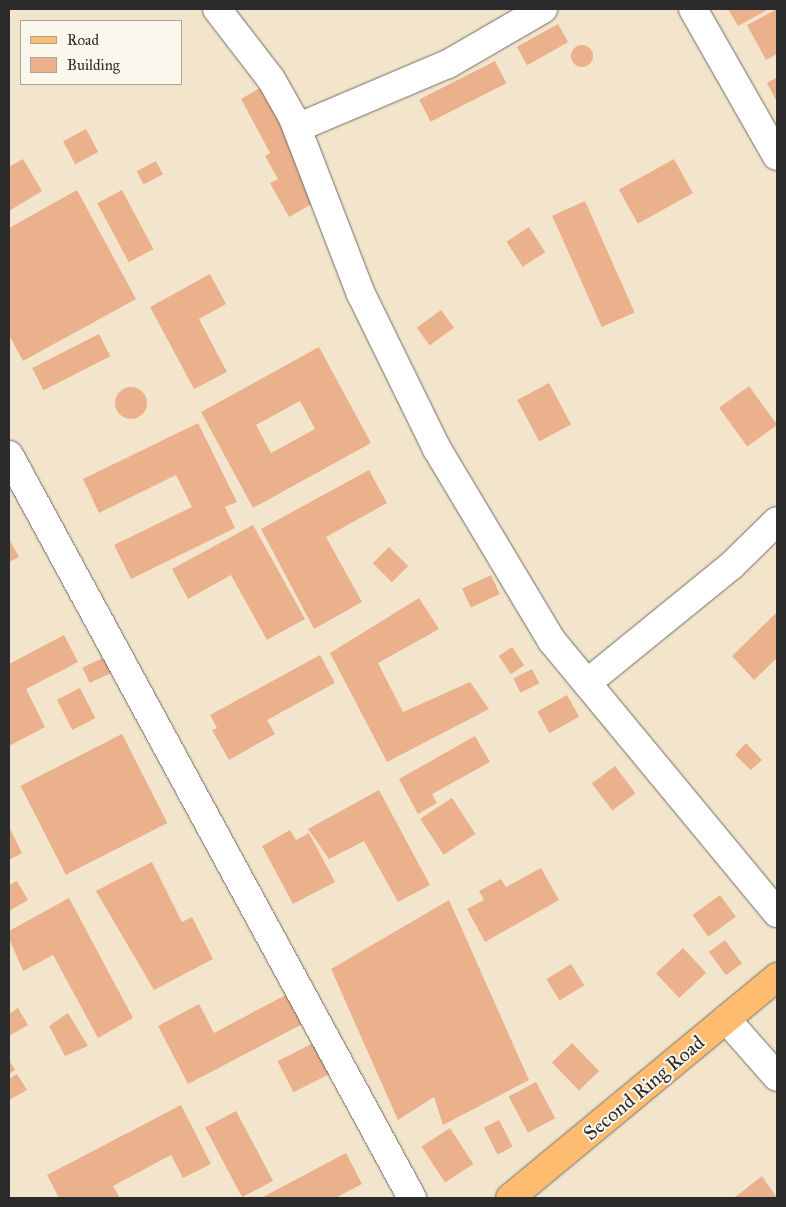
<!DOCTYPE html>
<html>
<head>
<meta charset="utf-8">
<style>
  body { margin:0 }
  #map { position:relative; width:786px; height:1207px; overflow:hidden; background:#f3e5cc; font-family:"IM FELL Great Primer",serif }
  div>[style] { position:absolute }
  [style*='--x'] { left:calc(var(--x)*1px); top:calc(var(--y)*1px); width:calc(var(--w)*1px); rotate:calc(var(--a)*1deg) }
  .building>* { inset:0; background:#ebb18c; transform-origin:0 0 }
  .round { border-radius:50% }
  .roads { filter:drop-shadow(0 0 1px #716c63) drop-shadow(0 0 1px #716c63) }
  .minor>* { height:28px; margin:-14px; padding:0 14px; transform-origin:14px; border-radius:14px; background:#fff }
  .major>* { height:28px; margin:-14px; padding:0 14px; transform-origin:14px; border-radius:14px; background:#fdbc70 }
  span { translate:-50% -50%; white-space:nowrap; text-align:center; line-height:1.15; -webkit-text-stroke:4px #fbf7ec; paint-order:stroke }
  .street-label { font-size:20px; color:#2b2b2b }
  .frame { position:absolute; inset:0; border:10px solid #2b2b2b; pointer-events:none }
  .legend { position:absolute; left:20px; top:20px; width:162px; height:65px; box-sizing:border-box; background:#fbf7ec; border:1px solid #a8a59f; margin:0; padding:6px 9px; list-style:none; font-size:15px; color:#2b2b2b }
  .legend li { display:flex; align-items:center; gap:10px; height:25px }
  .legend b { width:25px; border:1px solid #a8a59f }
</style>
</head>
<body>
<div id="map">
  <div class="building">
    <i style="clip-path:polygon(728px 9px,769px 9px,738px 26px)"></i>
    <i style="clip-path:polygon(777px 9px,777px 54px,766px 60px,747px 25px)"></i>
    <i style="left:558px;top:24px;width:21px;height:47px;rotate:61deg"></i>
    <i class="round" style="left:571px;top:45px;width:22px;height:22px"></i>
    <i style="left:495px;top:61px;width:25px;height:85px;rotate:63deg"></i>
    <i style="clip-path:polygon(777px 77px,777px 102px,767px 83px)"></i>
    <i style="clip-path:polygon(272px 81px,322px 198px,289px 217px,270px 183px,278px 179px,265px 156px,270px 153px,241px 99px)"></i>
    <i style="left:86px;top:129px;width:26px;height:26px;rotate:62deg"></i>
    <i style="clip-path:polygon(23px 159px,42px 191px,9px 211px,9px 167px)"></i>
    <i style="left:674px;top:159px;width:39px;height:63px;rotate:61deg"></i>
    <i style="left:156px;top:161px;width:15px;height:22px;rotate:62deg"></i>
    <i style="clip-path:polygon(77px 190px,136px 299px,23px 361px,9px 335px,9px 228px)"></i>
    <i style="left:122px;top:190px;width:67px;height:28px;rotate:62deg"></i>
    <i style="left:585px;top:201px;width:122px;height:36px;rotate:66deg"></i>
    <i style="left:529px;top:227px;width:30px;height:27px;rotate:57deg"></i>
    <i style="clip-path:polygon(210px 274px,226px 304px,199px 319px,227px 372px,194px 389px,150px 307px)"></i>
    <i style="left:441px;top:310px;width:22px;height:30px;rotate:54deg"></i>
    <i style="left:99px;top:334px;width:25px;height:75px;rotate:63deg"></i>
    <i style="clip-path:polygon(evenodd,319px 347px,371px 443px,253px 508px,201px 412px,319px 347px,300px 401px,315px 429px,271px 453px,256px 425px,300px 401px)"></i>
    <i style="left:549px;top:383px;width:47px;height:36px;rotate:62deg"></i>
    <i style="left:749px;top:386px;width:48px;height:37px;rotate:54deg"></i>
    <i class="round" style="left:115px;top:387px;width:32px;height:32px"></i>
    <i style="clip-path:polygon(198px 423px,237px 502px,225px 507px,235px 528px,131px 579px,114px 545px,192px 507px,176px 475px,99px 513px,83px 479px)"></i>
    <i style="clip-path:polygon(369px 470px,387px 503px,326px 537px,362px 602px,314px 629px,261px 529px)"></i>
    <i style="clip-path:polygon(253px 525px,305px 619px,267px 640px,231px 575px,188px 599px,172px 569px)"></i>
    <i style="clip-path:polygon(9px 539px,19px 557px,9px 562px)"></i>
    <i style="left:389px;top:547px;width:27px;height:23px;rotate:45deg"></i>
    <i style="left:491px;top:575px;width:21px;height:32px;rotate:65deg"></i>
    <i style="clip-path:polygon(419px 598px,439px 629px,378px 663px,403px 712px,470px 682px,489px 709px,387px 762px,330px 653px)"></i>
    <i style="clip-path:polygon(777px 612px,777px 658px,754px 680px,732px 656px)"></i>
    <i style="clip-path:polygon(64px 635px,78px 662px,26px 689px,45px 727px,9px 746px,9px 664px)"></i>
    <i style="left:512px;top:647px;width:22px;height:16px;rotate:56deg"></i>
    <i style="clip-path:polygon(320px 655px,335px 683px,267px 720px,275px 734px,229px 760px,212px 730px,217px 728px,210px 715px)"></i>
    <i style="left:105px;top:657px;width:17px;height:25px;rotate:65deg"></i>
    <i style="left:532px;top:669px;width:16px;height:21px;rotate:63deg"></i>
    <i style="left:80px;top:688px;width:34px;height:26px;rotate:63deg"></i>
    <i style="left:567px;top:695px;width:25px;height:34px;rotate:61deg"></i>
    <i style="left:122px;top:734px;width:100px;height:114px;rotate:63deg"></i>
    <i style="clip-path:polygon(475px 736px,490px 762px,432px 794px,437px 803px,418px 814px,399px 779px)"></i>
    <i style="clip-path:polygon(746px 743px,762px 760px,751px 770px,735px 755px)"></i>
    <i style="left:615px;top:766px;width:34px;height:29px;rotate:53deg"></i>
    <i style="clip-path:polygon(379px 790px,430px 885px,398px 902px,364px 841px,329px 859px,308px 829px)"></i>
    <i style="left:452px;top:798px;width:43px;height:38px;rotate:57deg"></i>
    <i style="clip-path:polygon(9px 827px,22px 853px,9px 860px)"></i>
    <i style="clip-path:polygon(290px 830px,296px 840px,309px 833px,335px 882px,293px 904px,262px 846px)"></i>
    <i style="clip-path:polygon(152px 862px,182px 922px,192px 917px,213px 959px,154px 990px,96px 891px)"></i>
    <i style="clip-path:polygon(541px 868px,559px 900px,485px 942px,467px 909px,484px 900px,479px 891px,501px 879px,506px 887px)"></i>
    <i style="clip-path:polygon(17px 881px,28px 900px,9px 911px,9px 885px)"></i>
    <i style="left:720px;top:895px;width:27px;height:34px;rotate:54deg"></i>
    <i style="clip-path:polygon(69px 898px,133px 1018px,98px 1038px,53px 955px,23px 971px,9px 938px,9px 931px)"></i>
    <i style="clip-path:polygon(449px 900px,529px 1080px,443px 1125px,434px 1097px,398px 1120px,331px 969px)"></i>
    <i style="left:725px;top:940px;width:29px;height:20px;rotate:54deg"></i>
    <i style="left:683px;top:948px;width:34px;height:37px;rotate:47deg"></i>
    <i style="left:571px;top:964px;width:25px;height:29px;rotate:58deg"></i>
    <i style="clip-path:polygon(295px 990px,310px 1020px,188px 1084px,158px 1026px,199px 1004px,214px 1033px)"></i>
    <i style="clip-path:polygon(18px 1008px,28px 1025px,9px 1036px,9px 1014px)"></i>
    <i style="clip-path:polygon(68px 1013px,88px 1046px,65px 1056px,49px 1026px)"></i>
    <i style="left:323px;top:1038px;width:35px;height:51px;rotate:63deg"></i>
    <i style="left:572px;top:1043px;width:39px;height:28px;rotate:46deg"></i>
    <i style="clip-path:polygon(9px 1060px,15px 1070px,9px 1074px)"></i>
    <i style="clip-path:polygon(17px 1074px,27px 1090px,9px 1100px,9px 1079px)"></i>
    <i style="left:536px;top:1082px;width:41px;height:31px;rotate:62deg"></i>
    <i style="clip-path:polygon(181px 1105px,211px 1164px,183px 1178px,171px 1155px,113px 1186px,120px 1198px,59px 1198px,47px 1175px)"></i>
    <i style="left:236px;top:1111px;width:79px;height:35px;rotate:62deg"></i>
    <i style="left:499px;top:1120px;width:30px;height:17px;rotate:63deg"></i>
    <i style="left:450px;top:1128px;width:43px;height:34px;rotate:57deg"></i>
    <i style="clip-path:polygon(346px 1153px,362px 1184px,335px 1198px,261px 1198px)"></i>
    <i style="clip-path:polygon(762px 1176px,777px 1198px,734px 1198px)"></i>
  </div>
  <div class="roads">
    <div class="minor">
      <i style="--x:217;--y:9;--w:88;--a:52.4"></i>
      <i style="--x:271;--y:79;--w:45;--a:60.6"></i>
      <i style="--x:293;--y:118;--w:189;--a:68.9"></i>
      <i style="--x:361;--y:294;--w:173;--a:63.9"></i>
      <i style="--x:437;--y:449;--w:224;--a:59.1"></i>
      <i style="--x:552;--y:641;--w:353;--a:50.4"></i>
      <i style="--x:693;--y:9;--w:169;--a:60.3"></i>
      <i style="--x:297;--y:128;--w:164;--a:-23"></i>
      <i style="--x:448;--y:64;--w:110;--a:-30.1"></i>
      <i style="--x:9;--y:455;--w:845;--a:61.52"></i>
      <i style="--x:587;--y:683;--w:186;--a:-39.1"></i>
      <i style="--x:731;--y:566;--w:64;--a:-44.4"></i>
      <i style="--x:726;--y:1019;--w:77;--a:48.7"></i>
    </div>
    <div class="major">
      <i style="--x:510;--y:1198;--w:347;--a:-39.6"></i>
    </div>
  </div>
  <div class="street-label">
    <span style="left:644px;top:1088px;rotate:-40deg">Second Ring Road</span>
  </div>
  <div class="frame"></div>
  <ul class="legend">
  <li><b style="height:6px;background:#fdbc70"></b>Road</li>
  <li><b style="height:14px;background:#ebb18c"></b>Building</li>
  </ul>
</div>
</body>
</html>
